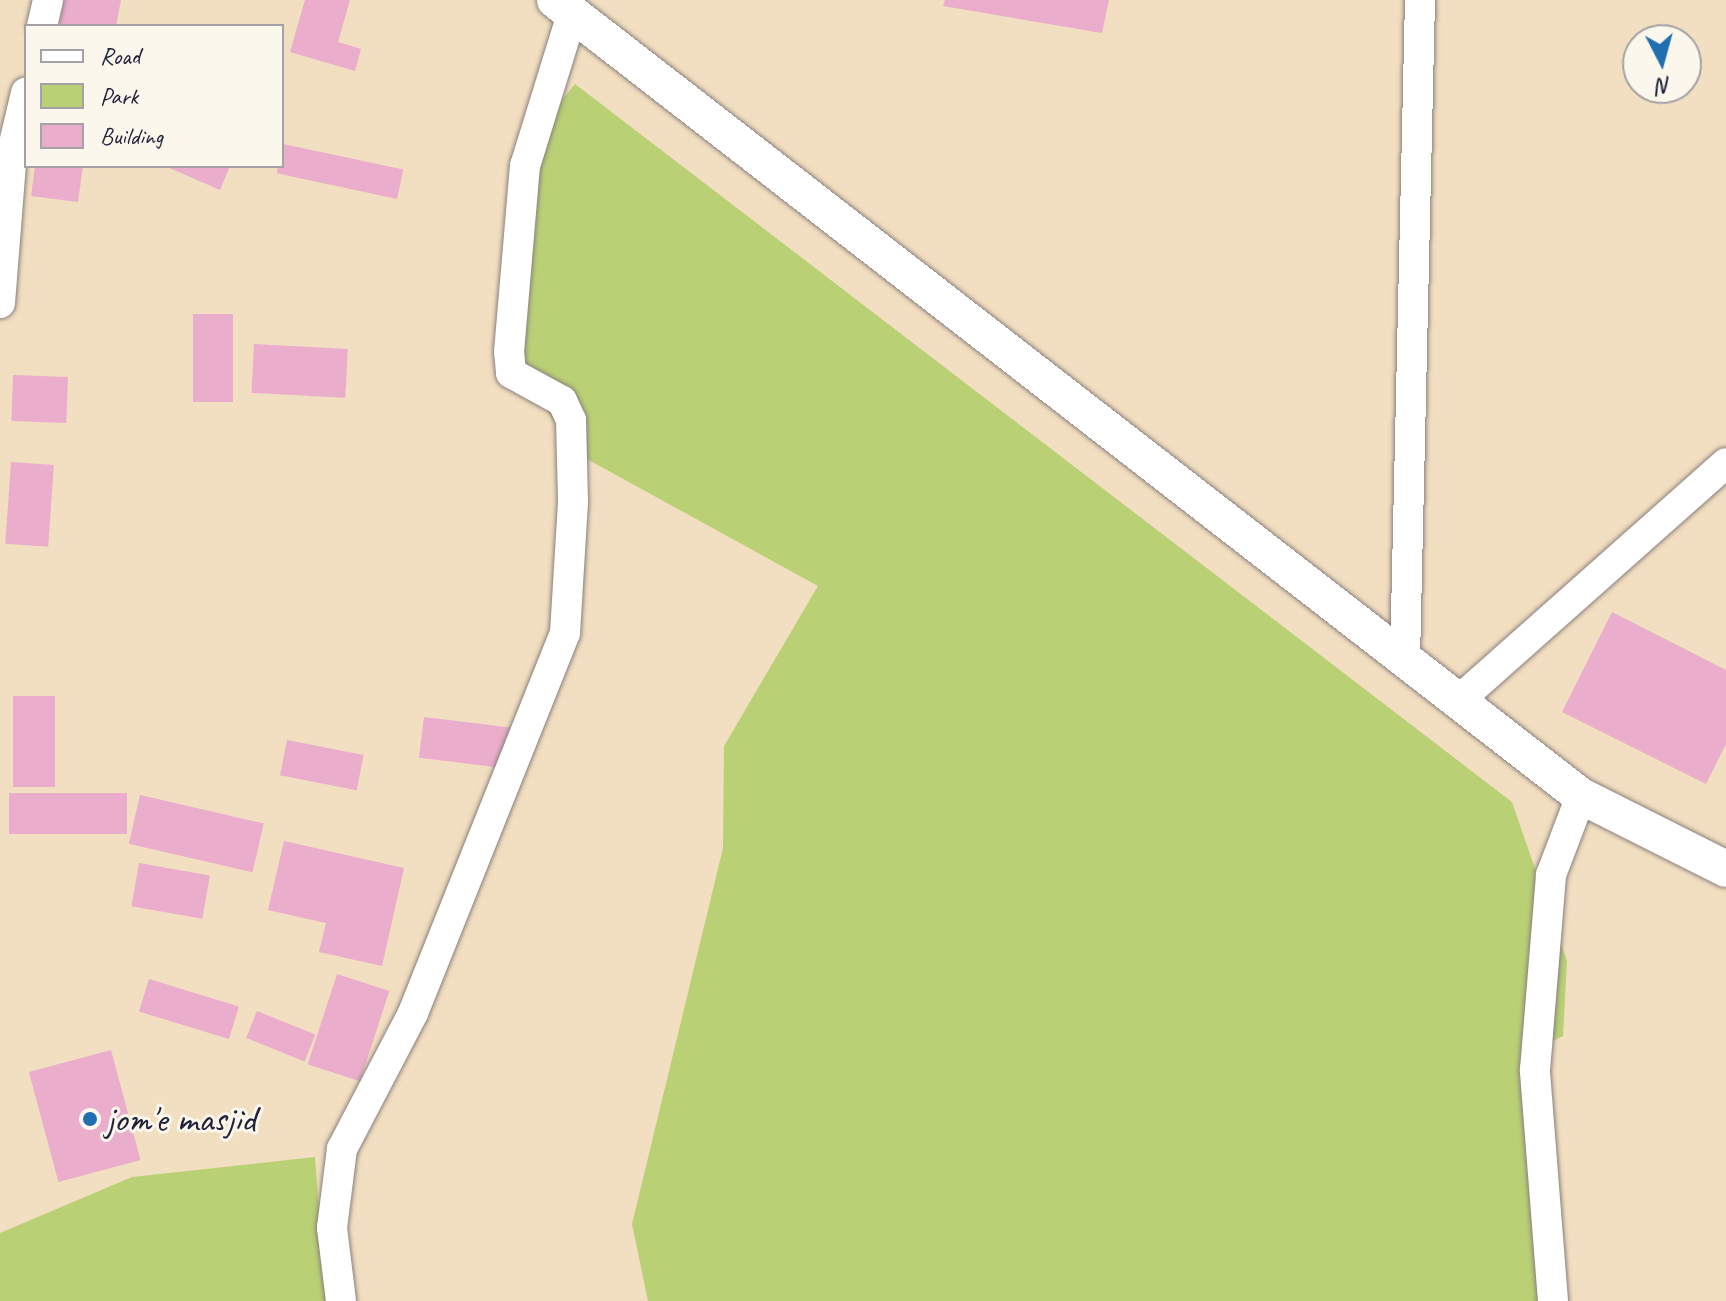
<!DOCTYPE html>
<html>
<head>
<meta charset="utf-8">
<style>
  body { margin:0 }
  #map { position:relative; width:1726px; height:1301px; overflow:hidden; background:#f2dec0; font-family:Caveat,sans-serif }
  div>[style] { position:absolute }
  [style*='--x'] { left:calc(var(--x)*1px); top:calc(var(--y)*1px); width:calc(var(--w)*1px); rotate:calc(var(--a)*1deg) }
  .green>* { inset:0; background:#b9d075 }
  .building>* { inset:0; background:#eaadcc; transform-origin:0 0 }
  .roads { filter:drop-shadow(0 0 2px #8a807e) drop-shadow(0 0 2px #8a807e) }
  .minor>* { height:30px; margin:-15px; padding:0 15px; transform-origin:15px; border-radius:15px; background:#fff }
  .tertiary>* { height:36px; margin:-18px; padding:0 18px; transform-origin:18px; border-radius:18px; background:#fff }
  .dots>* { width:22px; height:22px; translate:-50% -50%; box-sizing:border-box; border:4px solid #fbf7ec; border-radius:50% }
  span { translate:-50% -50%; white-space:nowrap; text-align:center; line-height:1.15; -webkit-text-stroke:6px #fbf7ec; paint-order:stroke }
  .poi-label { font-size:38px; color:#22223b }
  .left { translate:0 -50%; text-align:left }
  .legend { position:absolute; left:24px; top:24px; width:260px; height:144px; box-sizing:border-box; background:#fbf7ec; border:2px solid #a4a2a5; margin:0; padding:10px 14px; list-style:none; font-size:24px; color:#22223b }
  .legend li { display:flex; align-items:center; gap:16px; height:40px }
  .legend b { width:40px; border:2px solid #a4a2a5 }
  .north { position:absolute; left:1622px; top:24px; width:80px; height:80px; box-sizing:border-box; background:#fbf7ec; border:2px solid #a4a2a5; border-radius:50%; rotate:174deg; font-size:22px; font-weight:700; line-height:32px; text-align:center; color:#22223b }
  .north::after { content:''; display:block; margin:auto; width:28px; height:36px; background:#1f6fb2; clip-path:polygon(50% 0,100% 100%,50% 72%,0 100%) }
</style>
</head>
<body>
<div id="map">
  <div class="green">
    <i style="clip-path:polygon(575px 84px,1512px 802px,1567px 961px,1563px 1036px,1536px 1049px,1548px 1301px,648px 1301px,632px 1224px,723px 848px,724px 746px,818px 586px,576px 453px,520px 372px,543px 123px)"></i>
    <i style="clip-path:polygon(315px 1157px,326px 1301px,0 1301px,0 1233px,132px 1177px)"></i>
  </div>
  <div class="building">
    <i style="clip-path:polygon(64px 0,121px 0,116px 26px,59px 26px)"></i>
    <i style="clip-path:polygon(305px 0,350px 0,338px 42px,361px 49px,355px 71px,290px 52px)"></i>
    <i style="clip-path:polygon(945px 0,1109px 0,1102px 33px,943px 6px)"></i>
    <i style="left:283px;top:144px;width:123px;height:30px;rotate:12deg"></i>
    <i style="clip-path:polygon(35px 166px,83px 166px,78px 202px,31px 196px)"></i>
    <i style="clip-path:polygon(165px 166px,230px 166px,220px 190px)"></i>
    <i style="left:193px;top:314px;width:40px;height:88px"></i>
    <i style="left:254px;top:344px;width:94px;height:49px;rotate:3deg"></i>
    <i style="left:13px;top:375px;width:55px;height:46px;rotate:2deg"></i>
    <i style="left:11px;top:462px;width:43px;height:82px;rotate:4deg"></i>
    <i style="clip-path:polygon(1612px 612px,1726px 670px,1726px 744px,1706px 784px,1562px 712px)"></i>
    <i style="left:13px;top:696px;width:42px;height:91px"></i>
    <i style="left:424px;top:717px;width:88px;height:41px;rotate:7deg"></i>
    <i style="left:287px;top:740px;width:78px;height:36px;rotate:11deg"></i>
    <i style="left:9px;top:793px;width:118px;height:41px"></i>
    <i style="left:140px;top:795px;width:127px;height:50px;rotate:13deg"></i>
    <i style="clip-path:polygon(284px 841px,404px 868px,382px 966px,319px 952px,326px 923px,268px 910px)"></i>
    <i style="left:139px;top:863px;width:72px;height:44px;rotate:10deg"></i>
    <i style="left:337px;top:974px;width:55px;height:95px;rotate:18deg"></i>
    <i style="left:149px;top:979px;width:94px;height:34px;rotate:17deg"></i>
    <i style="left:257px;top:1011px;width:63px;height:29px;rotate:22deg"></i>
    <i style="left:111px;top:1050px;width:114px;height:85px;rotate:75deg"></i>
  </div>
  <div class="roads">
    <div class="minor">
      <i style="--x:42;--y:26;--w:27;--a:-77"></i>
      <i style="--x:0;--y:303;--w:151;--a:-85.5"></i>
      <i style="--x:12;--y:152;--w:61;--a:-76.7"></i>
      <i style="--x:1405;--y:660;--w:660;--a:-88.7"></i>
      <i style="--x:1458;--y:701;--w:358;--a:-41.6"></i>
      <i style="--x:341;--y:1301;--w:74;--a:-97"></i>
      <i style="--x:332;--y:1228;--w:80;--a:-82.8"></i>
      <i style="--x:342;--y:1149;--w:153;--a:-62.4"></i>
      <i style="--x:413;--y:1013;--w:409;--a:-68.2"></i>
      <i style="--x:565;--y:633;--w:132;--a:-86.5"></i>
      <i style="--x:573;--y:501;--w:81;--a:-91.4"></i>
      <i style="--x:571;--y:420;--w:21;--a:-115"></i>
      <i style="--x:562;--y:401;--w:58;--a:-151.2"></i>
      <i style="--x:511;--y:373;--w:21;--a:-95"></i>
      <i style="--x:509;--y:352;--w:187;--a:-85.1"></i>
      <i style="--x:525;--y:166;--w:159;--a:-72.8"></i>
      <i style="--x:1553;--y:1301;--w:232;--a:-94.5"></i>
      <i style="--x:1535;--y:1070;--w:196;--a:-85.3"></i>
      <i style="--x:1551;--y:875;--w:85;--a:-69.2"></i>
    </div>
    <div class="tertiary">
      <i style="--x:555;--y:0;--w:1299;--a:37.81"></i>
      <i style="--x:1581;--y:796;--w:162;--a:26.7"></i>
    </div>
  </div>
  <div class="dots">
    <i style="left:90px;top:1119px;background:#1f6fb2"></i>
  </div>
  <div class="poi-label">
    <span class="left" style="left:106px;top:1119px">jom'e masjid</span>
  </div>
  <ul class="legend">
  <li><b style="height:10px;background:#fff"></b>Road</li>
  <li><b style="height:22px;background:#b9d075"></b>Park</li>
  <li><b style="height:22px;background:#eaadcc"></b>Building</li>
  </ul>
  <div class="north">N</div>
</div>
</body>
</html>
